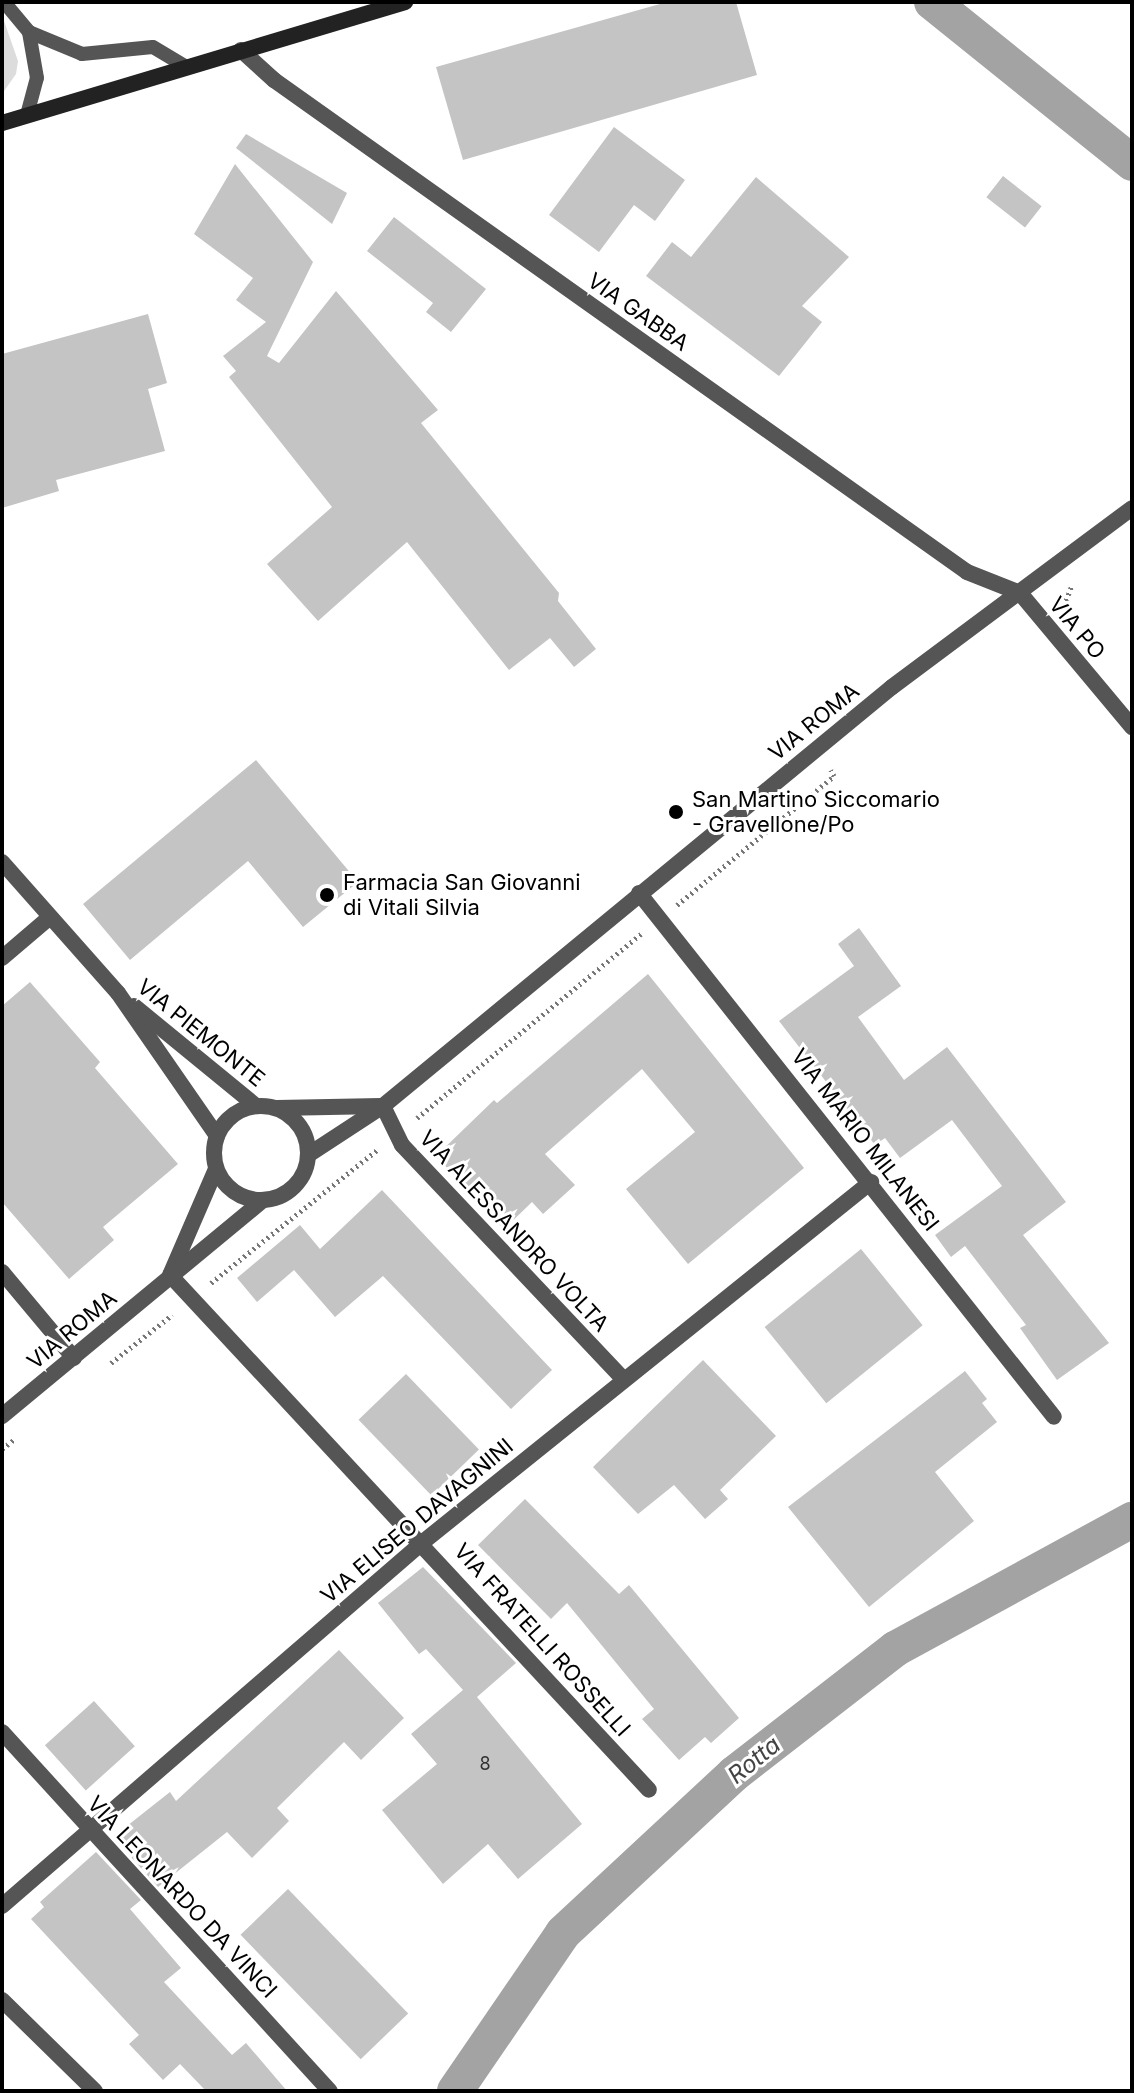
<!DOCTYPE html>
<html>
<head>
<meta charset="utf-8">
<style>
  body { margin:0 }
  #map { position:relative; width:1134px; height:2093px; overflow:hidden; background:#fff; font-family:Inter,sans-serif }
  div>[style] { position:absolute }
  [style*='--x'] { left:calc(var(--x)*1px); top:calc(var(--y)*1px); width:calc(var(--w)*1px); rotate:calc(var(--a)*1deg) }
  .green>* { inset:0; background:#dcdcdc }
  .canal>* { height:36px; margin:-18px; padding:0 18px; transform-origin:18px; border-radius:18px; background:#a3a3a3 }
  .building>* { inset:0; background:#c4c4c4; transform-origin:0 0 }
  .path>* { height:5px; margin-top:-2.5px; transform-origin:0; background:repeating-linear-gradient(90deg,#777 0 2px,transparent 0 6px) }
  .service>* { height:14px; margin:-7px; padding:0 7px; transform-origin:7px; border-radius:7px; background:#555 }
  .minor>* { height:16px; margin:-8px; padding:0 8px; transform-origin:8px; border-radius:8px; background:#555 }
  .tertiary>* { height:16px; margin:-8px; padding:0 8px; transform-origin:8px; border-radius:8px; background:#555 }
  .tertiary>.ring { margin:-8px; padding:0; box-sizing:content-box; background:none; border:16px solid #555; border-radius:50% }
  .secondary>* { height:16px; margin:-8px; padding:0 8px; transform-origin:8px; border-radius:8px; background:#222 }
  .dots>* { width:22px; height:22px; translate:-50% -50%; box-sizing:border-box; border:4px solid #fff; border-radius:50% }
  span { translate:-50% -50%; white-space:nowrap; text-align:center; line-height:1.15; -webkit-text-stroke:6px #fff; paint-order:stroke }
  .number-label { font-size:18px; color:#313131 }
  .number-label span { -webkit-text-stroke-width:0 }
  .street-label { font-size:22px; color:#000 }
  .poi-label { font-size:22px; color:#000 }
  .left { translate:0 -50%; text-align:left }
  .water-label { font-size:24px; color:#444; font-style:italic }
  .frame { position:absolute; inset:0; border:4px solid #000; pointer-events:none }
</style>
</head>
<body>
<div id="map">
  <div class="green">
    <i style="clip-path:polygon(2px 15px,18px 61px,16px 74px,2px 94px)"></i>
  </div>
  <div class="canal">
    <i style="--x:932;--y:2;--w:257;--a:38.8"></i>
    <i style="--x:455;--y:2091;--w:191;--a:-55.6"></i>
    <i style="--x:563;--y:1933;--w:233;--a:-42.9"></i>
    <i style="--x:734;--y:1774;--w:204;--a:-37.8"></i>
    <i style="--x:895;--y:1649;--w:270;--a:-28.6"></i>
  </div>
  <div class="building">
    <i style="clip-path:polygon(667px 2px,736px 2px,757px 75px,463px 160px,436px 67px)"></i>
    <i style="clip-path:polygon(614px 127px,685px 180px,655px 221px,634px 205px,599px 252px,549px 215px)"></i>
    <i style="clip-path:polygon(246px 134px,347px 193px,332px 224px,236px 148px)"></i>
    <i style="clip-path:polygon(235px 164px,313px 262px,267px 356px,279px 363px,336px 291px,438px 410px,421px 423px,559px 593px,558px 601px,596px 649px,574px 667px,550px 638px,509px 670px,407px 542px,318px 621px,267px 564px,332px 507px,229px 377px,236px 371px,223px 356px,266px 322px,236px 300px,253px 278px,194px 234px)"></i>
    <i style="left:1003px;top:176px;width:49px;height:27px;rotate:38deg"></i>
    <i style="clip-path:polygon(756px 177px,849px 257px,802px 306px,822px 322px,779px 376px,646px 276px,672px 242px,691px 257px)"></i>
    <i style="clip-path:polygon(394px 217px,486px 289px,451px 332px,426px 312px,433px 303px,367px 251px)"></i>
    <i style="clip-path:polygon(148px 314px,167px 383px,148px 389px,165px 451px,56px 480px,59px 491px,2px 508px,2px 354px)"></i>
    <i style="clip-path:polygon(256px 760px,358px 882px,303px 927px,248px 861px,130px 960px,83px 904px)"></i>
    <i style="clip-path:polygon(859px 928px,901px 986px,858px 1017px,904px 1080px,947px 1047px,1066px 1202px,1023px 1235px,1109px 1343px,1057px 1380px,1020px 1328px,1026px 1325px,965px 1246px,951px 1257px,935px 1235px,1002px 1186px,952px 1120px,900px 1158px,885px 1138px,875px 1145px,779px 1021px,854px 966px,838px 944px)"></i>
    <i style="clip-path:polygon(648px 974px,804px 1168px,688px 1264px,626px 1189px,695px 1132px,642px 1069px,545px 1154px,575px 1185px,543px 1214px,532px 1202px,504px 1229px,436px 1156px,494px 1100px,497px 1103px)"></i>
    <i style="clip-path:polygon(30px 982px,100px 1062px,95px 1068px,178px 1164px,103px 1227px,114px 1240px,69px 1279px,2px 1202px,2px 1006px)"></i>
    <i style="clip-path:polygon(382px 1190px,552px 1370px,511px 1409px,383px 1276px,335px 1317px,294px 1270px,257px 1302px,237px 1278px,300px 1225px,320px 1249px)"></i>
    <i style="left:861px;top:1249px;width:98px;height:124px;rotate:51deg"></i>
    <i style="clip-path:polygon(703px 1360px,776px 1436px,720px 1490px,728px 1499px,705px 1519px,674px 1485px,638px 1514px,593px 1467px)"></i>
    <i style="clip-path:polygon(965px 1371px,987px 1399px,982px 1403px,997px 1422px,935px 1472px,974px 1521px,869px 1607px,788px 1507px)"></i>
    <i style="left:406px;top:1374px;width:105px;height:66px;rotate:46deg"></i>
    <i style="clip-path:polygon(525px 1499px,619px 1594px,629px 1585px,739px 1718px,711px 1743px,705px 1737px,679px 1760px,642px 1719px,654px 1709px,567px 1603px,551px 1619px,478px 1545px)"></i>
    <i style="clip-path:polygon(423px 1567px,516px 1663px,477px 1697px,582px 1824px,518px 1879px,488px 1844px,443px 1884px,382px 1810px,437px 1764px,411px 1734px,463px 1690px,426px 1649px,419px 1654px,378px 1603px)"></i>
    <i style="clip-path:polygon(339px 1650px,404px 1718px,361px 1760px,344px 1742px,277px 1808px,289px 1821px,252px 1858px,227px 1832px,158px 1887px,113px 1837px,170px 1792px,176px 1801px)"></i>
    <i style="left:94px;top:1701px;width:61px;height:66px;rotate:48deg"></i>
    <i style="clip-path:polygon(96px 1852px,141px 1900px,130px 1909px,181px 1968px,164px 1982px,232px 2055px,246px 2043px,287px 2091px,206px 2091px,180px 2064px,163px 2080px,129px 2044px,139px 2035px,31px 1919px,44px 1907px,40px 1902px)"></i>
    <i style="left:288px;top:1889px;width:173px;height:66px;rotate:46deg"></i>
  </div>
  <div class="path">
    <i style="--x:1064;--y:606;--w:22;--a:-69"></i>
    <i style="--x:677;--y:905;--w:203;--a:-39.4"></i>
    <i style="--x:834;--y:776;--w:7;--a:-117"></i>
    <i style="--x:417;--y:1118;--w:290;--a:-39.4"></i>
    <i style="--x:211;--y:1283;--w:214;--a:-38.7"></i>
    <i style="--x:111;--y:1363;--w:78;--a:-38.2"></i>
    <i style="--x:2;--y:1449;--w:16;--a:-38"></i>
  </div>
  <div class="service">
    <i style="--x:4;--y:2;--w:39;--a:50"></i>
    <i style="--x:29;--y:32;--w:57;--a:22.5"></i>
    <i style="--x:82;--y:54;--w:71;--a:-5.6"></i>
    <i style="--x:153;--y:47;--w:39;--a:31"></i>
    <i style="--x:27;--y:115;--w:38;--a:-75"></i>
    <i style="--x:37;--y:78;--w:47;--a:-99.9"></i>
  </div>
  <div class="minor">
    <i style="--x:241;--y:50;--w:45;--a:42.3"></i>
    <i style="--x:274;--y:80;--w:850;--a:35.37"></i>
    <i style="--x:967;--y:572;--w:57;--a:21.6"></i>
    <i style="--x:639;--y:893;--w:668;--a:51.62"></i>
    <i style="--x:2;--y:958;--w:63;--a:-40.5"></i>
    <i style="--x:383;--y:1106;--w:43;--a:64"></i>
    <i style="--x:402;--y:1145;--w:322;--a:46.6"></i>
    <i style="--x:2;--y:1272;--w:112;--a:50.1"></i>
    <i style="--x:170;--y:1275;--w:703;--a:47.07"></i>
    <i style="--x:2;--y:1732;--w:486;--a:47.6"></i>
    <i style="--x:2;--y:1906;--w:557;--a:-40.85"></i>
    <i style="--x:423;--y:1542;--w:575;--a:-38.78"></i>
    <i style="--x:2;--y:2000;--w:130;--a:44.4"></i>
  </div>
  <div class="tertiary">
    <i style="--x:1020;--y:593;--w:175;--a:50.1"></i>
    <i style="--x:2;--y:862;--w:175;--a:48.5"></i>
    <i style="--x:118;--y:993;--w:174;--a:55.3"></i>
    <i style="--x:134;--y:1006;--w:158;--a:39.3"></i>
    <i class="ring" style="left:214px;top:1106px;width:78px;height:78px"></i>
    <i style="--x:277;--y:1108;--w:104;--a:-1.1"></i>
    <i style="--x:308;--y:1155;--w:90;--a:-33.2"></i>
    <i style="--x:383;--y:1106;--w:659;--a:-39.46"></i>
    <i style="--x:892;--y:687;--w:299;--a:-36.7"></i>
    <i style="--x:171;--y:1273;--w:113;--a:-66.6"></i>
    <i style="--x:2;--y:1416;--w:339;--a:-39.6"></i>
  </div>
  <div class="secondary">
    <i style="--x:2;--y:123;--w:421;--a:-16.7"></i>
  </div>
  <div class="dots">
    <i style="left:676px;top:812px;background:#000"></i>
    <i style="left:327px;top:895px;background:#000"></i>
  </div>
  <div class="number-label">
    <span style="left:485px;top:1764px">8</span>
  </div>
  <div class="street-label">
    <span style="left:638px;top:312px;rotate:35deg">VIA GABBA</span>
    <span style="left:1077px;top:628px;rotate:50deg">VIA PO</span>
    <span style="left:814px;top:722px;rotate:-39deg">VIA ROMA</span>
    <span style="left:201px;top:1033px;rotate:39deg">VIA PIEMONTE</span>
    <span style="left:865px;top:1140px;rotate:52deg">VIA MARIO MILANESI</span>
    <span style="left:514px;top:1231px;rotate:47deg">VIA ALESSANDRO VOLTA</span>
    <span style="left:72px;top:1330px;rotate:-40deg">VIA ROMA</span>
    <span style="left:417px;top:1521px;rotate:-40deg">VIA ELISEO DAVAGNINI</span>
    <span style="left:542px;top:1640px;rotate:48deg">VIA FRATELLI ROSSELLI</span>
    <span style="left:182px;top:1897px;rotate:47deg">VIA LEONARDO DA VINCI</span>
  </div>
  <div class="poi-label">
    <span class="left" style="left:692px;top:812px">San Martino Siccomario<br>- Gravellone/Po</span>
    <span class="left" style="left:343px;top:895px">Farmacia San Giovanni<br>di Vitali Silvia</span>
  </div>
  <div class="water-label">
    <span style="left:754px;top:1760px;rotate:-39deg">Rotta</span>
  </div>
  <div class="frame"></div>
</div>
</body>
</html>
